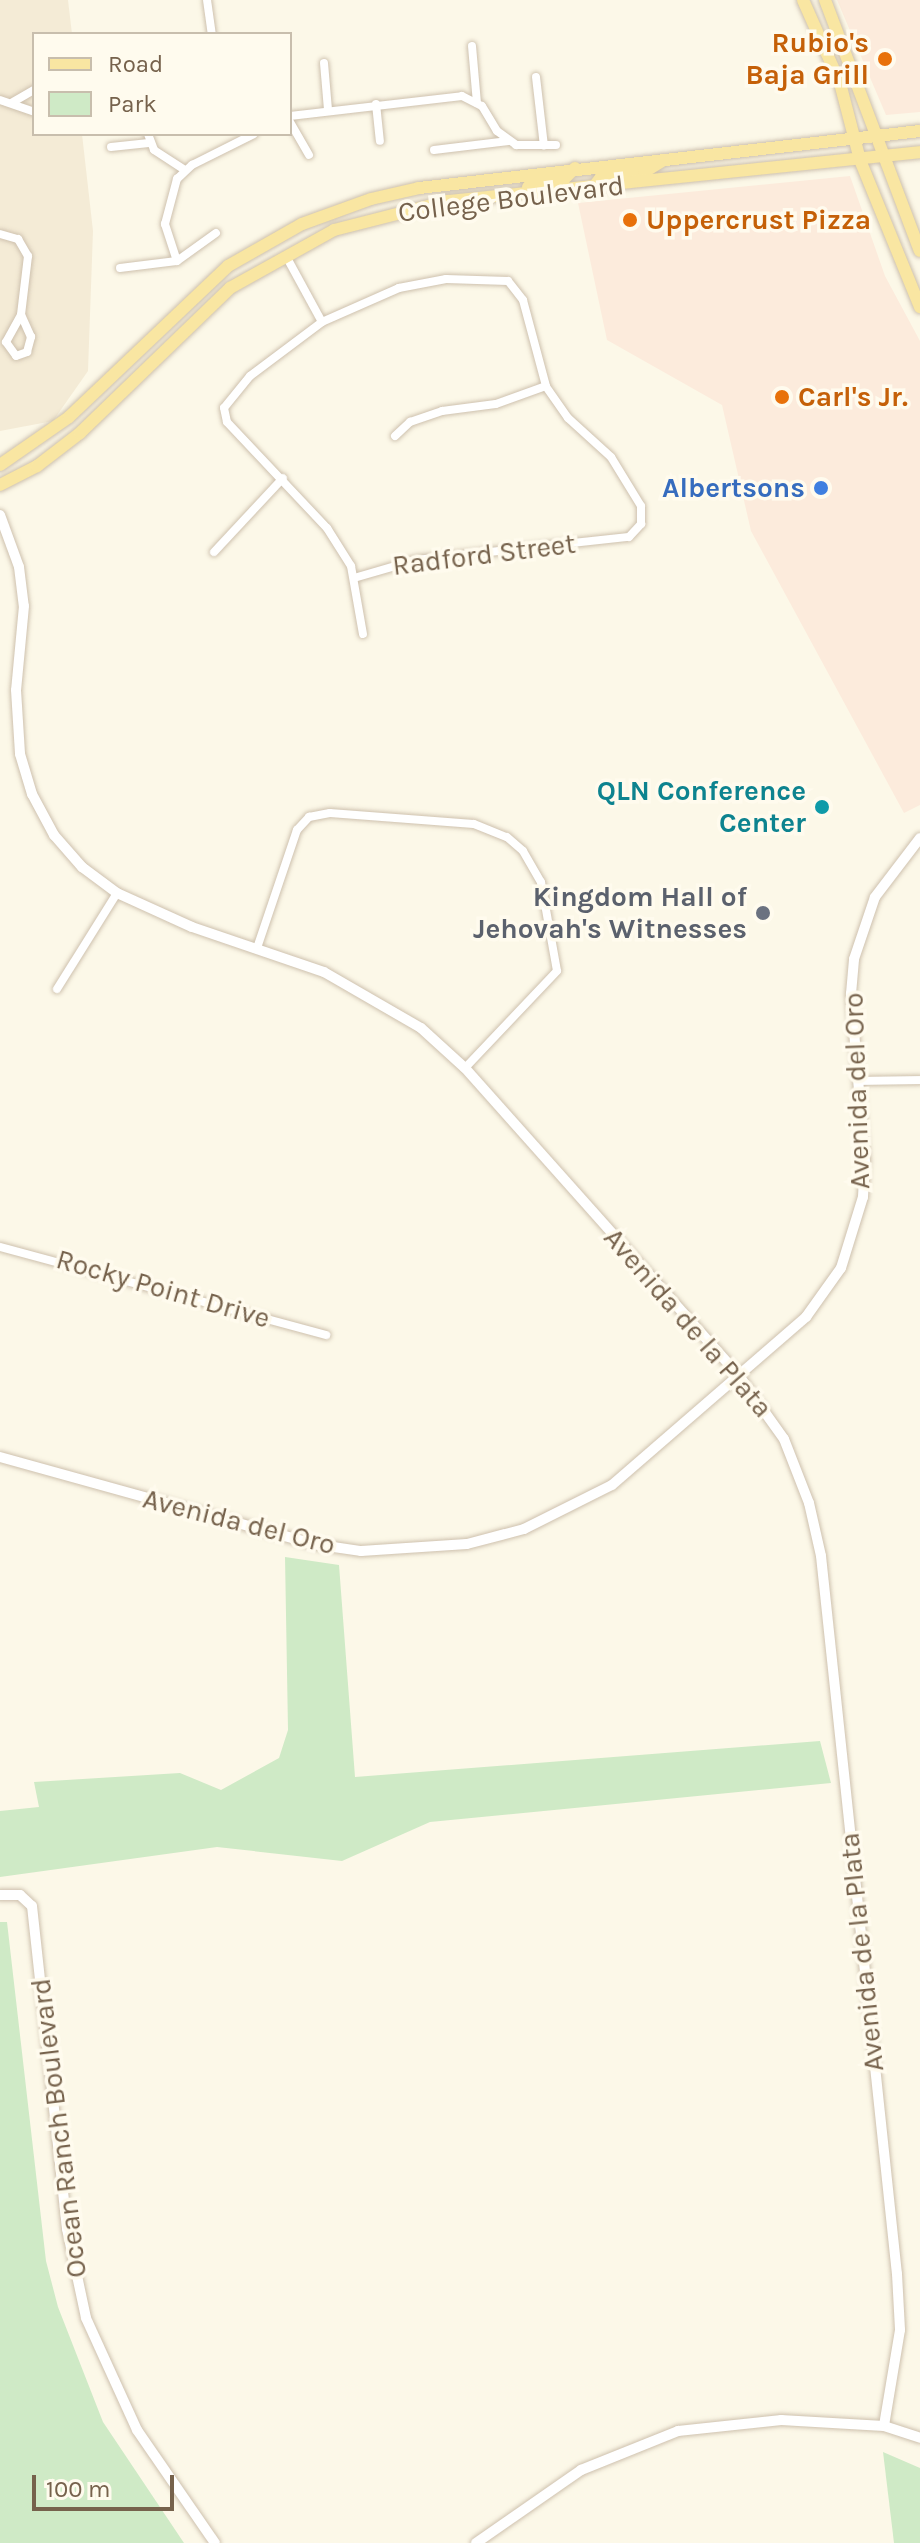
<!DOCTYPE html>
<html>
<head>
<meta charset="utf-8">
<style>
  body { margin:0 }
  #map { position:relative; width:920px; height:2543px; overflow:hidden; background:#fcf8e8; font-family:Karla,sans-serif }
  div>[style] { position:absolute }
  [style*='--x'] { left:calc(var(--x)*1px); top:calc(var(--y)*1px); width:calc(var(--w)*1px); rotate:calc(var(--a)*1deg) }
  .residential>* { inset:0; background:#f4ebd6 }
  .commercial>* { inset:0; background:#fcebdc }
  .green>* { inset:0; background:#cfeac6 }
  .roads { filter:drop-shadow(0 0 2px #cec1ae) drop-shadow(0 0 2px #cec1ae) }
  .minor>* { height:8px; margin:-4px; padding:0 4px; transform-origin:4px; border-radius:4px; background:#fff }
  .tertiary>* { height:10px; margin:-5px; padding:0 5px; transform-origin:5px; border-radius:5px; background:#fff }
  .primary>* { height:12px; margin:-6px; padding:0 6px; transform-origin:6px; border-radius:6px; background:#f9e6a2 }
  .dots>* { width:22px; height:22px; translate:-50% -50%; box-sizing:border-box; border:4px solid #fffbee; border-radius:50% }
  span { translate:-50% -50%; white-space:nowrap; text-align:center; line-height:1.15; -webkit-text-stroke:7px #fffbee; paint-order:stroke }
  .food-label { font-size:28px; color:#c56008; font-weight:700 }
  .right { translate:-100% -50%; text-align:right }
  .left { translate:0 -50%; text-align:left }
  .street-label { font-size:28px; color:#76624c }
  .shop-label { font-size:28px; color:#366cbe; font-weight:700 }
  .culture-label { font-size:28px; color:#0d838f; font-weight:700 }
  .worship-label { font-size:28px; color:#5b616d; font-weight:700 }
  .legend { position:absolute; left:32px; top:32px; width:260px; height:104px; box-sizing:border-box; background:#fffbee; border:2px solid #c8bead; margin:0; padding:10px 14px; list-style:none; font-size:24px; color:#76624c }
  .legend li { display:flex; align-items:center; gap:16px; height:40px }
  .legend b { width:40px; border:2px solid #c8bead }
  .scale { position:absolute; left:32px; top:2475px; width:142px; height:36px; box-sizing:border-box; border:4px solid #76624c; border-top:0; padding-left:10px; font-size:24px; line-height:28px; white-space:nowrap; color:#76624c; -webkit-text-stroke:6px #fffbee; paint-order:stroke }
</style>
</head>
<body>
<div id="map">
  <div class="residential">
    <i style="clip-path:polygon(0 0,68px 0,72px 34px,34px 34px,34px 134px,82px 134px,93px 231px,88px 371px,53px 421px,0 431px)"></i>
  </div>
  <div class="commercial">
    <i style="clip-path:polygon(837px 0,920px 0,920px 112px,886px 115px)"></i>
    <i style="clip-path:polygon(850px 176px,885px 276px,920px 341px,920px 805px,904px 813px,751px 531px,722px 405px,607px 340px,578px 203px)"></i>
  </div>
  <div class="green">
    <i style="clip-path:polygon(285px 1557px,339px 1565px,355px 1777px,820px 1741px,831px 1783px,430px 1822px,342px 1861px,217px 1847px,0 1877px,0 1811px,39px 1807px,34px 1782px,180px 1773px,221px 1790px,279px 1758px,288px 1730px)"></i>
    <i style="clip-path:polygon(0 1922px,7px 1922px,46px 2261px,58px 2307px,103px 2422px,184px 2543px,0 2543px)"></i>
    <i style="clip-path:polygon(883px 2452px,920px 2468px,920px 2543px,894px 2543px)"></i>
  </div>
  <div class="roads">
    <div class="minor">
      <i style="--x:207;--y:0;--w:34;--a:82"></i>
      <i style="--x:472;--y:46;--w:57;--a:85"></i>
      <i style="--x:324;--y:63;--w:47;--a:85.1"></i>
      <i style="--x:536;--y:77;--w:69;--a:83.4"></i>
      <i style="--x:0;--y:100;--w:36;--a:19"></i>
      <i style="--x:13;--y:102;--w:24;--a:-30"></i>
      <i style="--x:376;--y:104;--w:37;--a:84"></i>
      <i style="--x:290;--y:116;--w:173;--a:-6.6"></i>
      <i style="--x:462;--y:96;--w:22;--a:27"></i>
      <i style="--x:482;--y:106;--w:29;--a:59"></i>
      <i style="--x:497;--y:131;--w:24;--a:36"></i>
      <i style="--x:516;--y:145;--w:40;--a:0"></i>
      <i style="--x:290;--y:122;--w:38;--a:60"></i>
      <i style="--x:148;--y:134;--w:17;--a:69"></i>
      <i style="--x:154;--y:150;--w:37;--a:33"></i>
      <i style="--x:111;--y:147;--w:38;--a:-6"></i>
      <i style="--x:434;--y:150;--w:75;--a:-6.9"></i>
      <i style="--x:0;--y:234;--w:19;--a:16"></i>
      <i style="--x:18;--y:239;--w:20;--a:60"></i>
      <i style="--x:28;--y:256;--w:59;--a:96.8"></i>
      <i style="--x:21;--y:315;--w:31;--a:119"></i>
      <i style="--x:6;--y:342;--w:17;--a:54"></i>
      <i style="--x:16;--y:356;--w:12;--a:-20"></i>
      <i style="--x:27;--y:352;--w:16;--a:-75"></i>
      <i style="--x:31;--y:337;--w:24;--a:-114"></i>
      <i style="--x:286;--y:256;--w:75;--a:61.4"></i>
      <i style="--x:177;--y:261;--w:39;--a:-108"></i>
      <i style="--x:165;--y:224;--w:47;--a:-75.1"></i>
      <i style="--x:177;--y:179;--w:21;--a:-43"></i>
      <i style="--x:192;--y:165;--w:69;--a:-26.6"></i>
      <i style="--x:120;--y:268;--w:57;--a:-7"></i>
      <i style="--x:177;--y:261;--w:48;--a:-35.7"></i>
      <i style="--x:395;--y:436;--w:21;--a:-43"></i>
      <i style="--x:410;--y:422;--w:34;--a:-19"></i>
      <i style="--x:442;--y:411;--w:54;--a:-7.4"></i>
      <i style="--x:496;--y:404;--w:53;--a:-19.8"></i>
      <i style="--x:214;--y:552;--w:101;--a:-47"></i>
      <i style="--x:354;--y:578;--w:65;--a:-16.2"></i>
      <i style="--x:416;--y:560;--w:214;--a:-6.2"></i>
      <i style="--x:629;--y:537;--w:18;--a:-47"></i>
      <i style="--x:641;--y:524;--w:18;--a:-90"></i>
      <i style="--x:641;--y:506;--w:57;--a:-121.5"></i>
      <i style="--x:611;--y:457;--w:58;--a:-137.8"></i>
      <i style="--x:568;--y:418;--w:39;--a:-125"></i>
      <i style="--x:546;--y:386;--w:89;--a:-105"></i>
      <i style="--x:523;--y:300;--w:24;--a:-128"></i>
      <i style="--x:508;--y:281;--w:62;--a:-178.2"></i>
      <i style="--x:446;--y:279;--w:48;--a:169.2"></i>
      <i style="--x:399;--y:288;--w:84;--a:156.2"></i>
      <i style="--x:322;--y:322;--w:90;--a:143.1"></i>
      <i style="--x:250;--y:376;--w:41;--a:129.1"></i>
      <i style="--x:224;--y:408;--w:14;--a:78"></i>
      <i style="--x:227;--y:422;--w:146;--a:46.7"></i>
      <i style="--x:327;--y:528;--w:45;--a:57.7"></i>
      <i style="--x:351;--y:566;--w:69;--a:80"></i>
      <i style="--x:257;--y:948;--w:125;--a:-71.3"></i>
      <i style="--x:297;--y:830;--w:18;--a:-47"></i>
      <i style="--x:309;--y:817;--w:21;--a:-11"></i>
      <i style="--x:330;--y:813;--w:144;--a:4.4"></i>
      <i style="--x:474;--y:824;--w:35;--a:22"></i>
      <i style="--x:507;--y:837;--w:21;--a:41"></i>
      <i style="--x:523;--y:851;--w:36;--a:60"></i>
      <i style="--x:541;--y:882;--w:90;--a:79.8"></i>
      <i style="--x:557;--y:971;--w:134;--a:133.5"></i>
      <i style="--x:57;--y:989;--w:113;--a:-58"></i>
      <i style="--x:859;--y:1081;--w:61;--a:-0.9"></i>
      <i style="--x:0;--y:1247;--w:338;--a:15.1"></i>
    </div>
    <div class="tertiary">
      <i style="--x:0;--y:515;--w:55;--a:69.9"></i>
      <i style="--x:19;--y:567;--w:39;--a:83"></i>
      <i style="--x:24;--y:606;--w:84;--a:95.4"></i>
      <i style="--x:16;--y:690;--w:64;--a:86.4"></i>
      <i style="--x:20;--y:754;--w:42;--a:73.3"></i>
      <i style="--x:32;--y:794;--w:47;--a:61.8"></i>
      <i style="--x:54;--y:835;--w:43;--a:48.8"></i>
      <i style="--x:82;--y:867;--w:44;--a:36.6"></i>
      <i style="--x:117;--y:893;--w:82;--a:24.4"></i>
      <i style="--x:192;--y:927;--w:139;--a:18.8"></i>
      <i style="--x:324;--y:972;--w:112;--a:30"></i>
      <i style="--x:421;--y:1028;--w:59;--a:42.3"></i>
      <i style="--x:465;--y:1068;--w:412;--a:48.3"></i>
      <i style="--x:739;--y:1376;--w:77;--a:54.5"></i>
      <i style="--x:784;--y:1439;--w:69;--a:68.7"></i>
      <i style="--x:809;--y:1503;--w:54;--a:77.2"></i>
      <i style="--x:821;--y:1556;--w:722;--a:83.96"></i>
      <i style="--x:897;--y:2274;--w:56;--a:86.9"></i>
      <i style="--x:900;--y:2330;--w:97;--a:99.5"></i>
      <i style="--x:0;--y:1457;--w:325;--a:15.5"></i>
      <i style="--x:313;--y:1544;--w:49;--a:8.3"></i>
      <i style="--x:361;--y:1551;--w:106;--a:-3.8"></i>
      <i style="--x:467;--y:1544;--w:59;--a:-14.7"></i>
      <i style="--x:524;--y:1529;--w:98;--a:-26.6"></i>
      <i style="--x:612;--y:1485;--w:257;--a:-40.9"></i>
      <i style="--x:806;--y:1317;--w:60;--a:-54.5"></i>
      <i style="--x:841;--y:1268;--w:74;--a:-72.8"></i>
      <i style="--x:863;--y:1197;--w:35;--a:-87"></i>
      <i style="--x:865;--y:1162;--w:169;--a:-94.8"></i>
      <i style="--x:851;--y:994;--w:35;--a:-85"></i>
      <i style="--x:854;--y:959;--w:65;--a:-71.3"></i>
      <i style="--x:875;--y:897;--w:74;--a:-52.7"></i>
      <i style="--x:0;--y:1895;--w:20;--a:0"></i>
      <i style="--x:20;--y:1895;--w:16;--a:43"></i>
      <i style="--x:32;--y:1906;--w:325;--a:83.8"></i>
      <i style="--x:67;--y:2229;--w:91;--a:77.9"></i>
      <i style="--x:86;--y:2318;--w:123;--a:65.5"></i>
      <i style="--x:137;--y:2430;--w:137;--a:55.4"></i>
      <i style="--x:476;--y:2543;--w:128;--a:-34.8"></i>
      <i style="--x:581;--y:2470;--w:105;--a:-21.9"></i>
      <i style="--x:678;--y:2431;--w:104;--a:-6.1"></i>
      <i style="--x:781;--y:2420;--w:103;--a:3.3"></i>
      <i style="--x:884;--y:2426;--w:38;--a:18"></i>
    </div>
    <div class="primary">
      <i style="--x:803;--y:0;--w:91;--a:66"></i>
      <i style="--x:840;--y:83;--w:80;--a:75.4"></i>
      <i style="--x:860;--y:160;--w:159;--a:67.8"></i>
      <i style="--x:825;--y:0;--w:268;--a:69.3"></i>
      <i style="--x:528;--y:187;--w:36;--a:-11"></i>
      <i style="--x:563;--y:180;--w:17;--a:-45"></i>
      <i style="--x:592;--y:189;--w:15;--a:-53"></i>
      <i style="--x:601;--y:177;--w:43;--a:-6.6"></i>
      <i style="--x:644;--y:172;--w:21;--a:-31"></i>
      <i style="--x:0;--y:465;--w:84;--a:-34.8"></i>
      <i style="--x:69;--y:417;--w:219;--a:-43.5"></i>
      <i style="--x:228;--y:266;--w:85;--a:-29.6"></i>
      <i style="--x:302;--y:224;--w:73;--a:-19.9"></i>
      <i style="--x:371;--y:199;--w:49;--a:-12.9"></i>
      <i style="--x:419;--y:188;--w:504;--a:-6.49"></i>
      <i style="--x:0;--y:485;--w:42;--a:-27.2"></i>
      <i style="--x:37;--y:466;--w:54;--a:-37.5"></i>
      <i style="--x:80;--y:433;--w:209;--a:-44"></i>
      <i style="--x:230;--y:288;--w:119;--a:-29.1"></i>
      <i style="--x:334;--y:230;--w:118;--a:-14.3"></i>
      <i style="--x:448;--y:201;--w:475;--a:-5.9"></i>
    </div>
  </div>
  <div class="dots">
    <i style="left:885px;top:59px;background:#e8710a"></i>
    <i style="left:630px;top:220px;background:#e8710a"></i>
    <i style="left:782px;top:397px;background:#e8710a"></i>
    <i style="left:821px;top:488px;background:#3f7fe0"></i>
    <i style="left:822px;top:807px;background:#0f9aa8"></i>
    <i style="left:763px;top:913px;background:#6b7280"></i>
  </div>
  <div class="food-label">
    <span class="right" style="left:869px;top:59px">Rubio's<br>Baja Grill</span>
    <span class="left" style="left:646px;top:220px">Uppercrust Pizza</span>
    <span class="left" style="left:798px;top:397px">Carl's Jr.</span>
  </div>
  <div class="street-label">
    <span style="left:511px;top:199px;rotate:-7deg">College Boulevard</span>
    <span style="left:484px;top:555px;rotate:-7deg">Radford Street</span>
    <span style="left:857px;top:1091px;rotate:-92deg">Avenida del Oro</span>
    <span style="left:163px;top:1289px;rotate:16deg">Rocky Point Drive</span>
    <span style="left:688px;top:1323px;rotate:49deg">Avenida de la Plata</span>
    <span style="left:239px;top:1522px;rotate:14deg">Avenida del Oro</span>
    <span style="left:862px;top:1952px;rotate:-96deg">Avenida de la Plata</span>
    <span style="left:59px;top:2128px;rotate:-97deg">Ocean Ranch Boulevard</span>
  </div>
  <div class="shop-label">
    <span class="right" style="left:805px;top:488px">Albertsons</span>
  </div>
  <div class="culture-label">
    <span class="right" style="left:806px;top:807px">QLN Conference<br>Center</span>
  </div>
  <div class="worship-label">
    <span class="right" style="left:747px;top:913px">Kingdom Hall of<br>Jehovah's Witnesses</span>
  </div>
  <ul class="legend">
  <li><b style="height:10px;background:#f9e6a2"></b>Road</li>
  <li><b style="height:22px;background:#cfeac6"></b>Park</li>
  </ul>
  <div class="scale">100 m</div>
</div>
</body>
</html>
